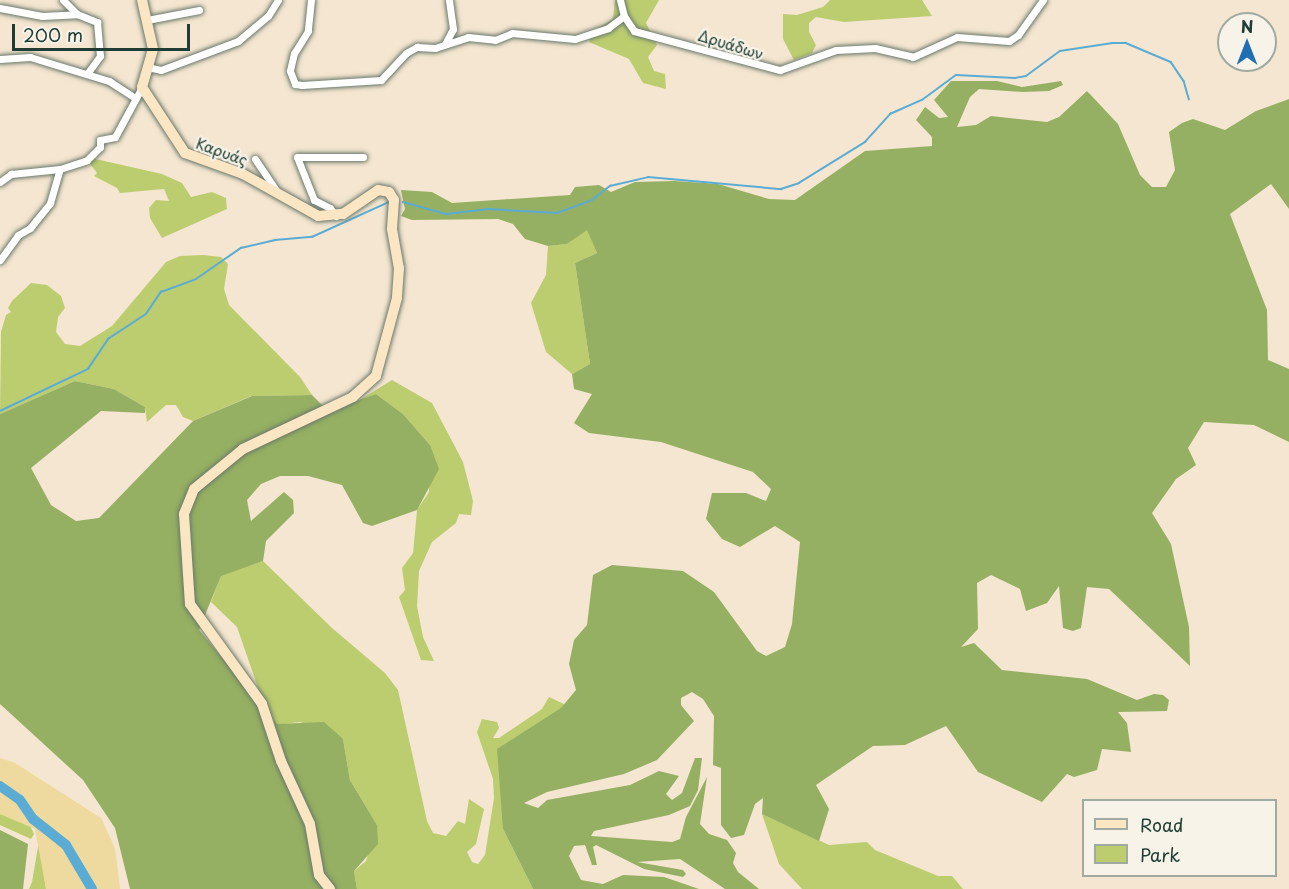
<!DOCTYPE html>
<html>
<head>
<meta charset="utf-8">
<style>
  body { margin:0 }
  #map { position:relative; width:1289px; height:889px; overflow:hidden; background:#f4e6d0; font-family:"Playpen Sans",sans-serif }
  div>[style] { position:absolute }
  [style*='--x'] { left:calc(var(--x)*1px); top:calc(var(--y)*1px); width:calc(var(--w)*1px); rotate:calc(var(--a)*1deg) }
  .green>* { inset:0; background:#bccd70 }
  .forest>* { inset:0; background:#95b062 }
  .sand>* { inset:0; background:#eeda9e }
  .stream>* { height:1.5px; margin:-0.75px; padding:0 0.75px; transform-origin:0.75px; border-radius:0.75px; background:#5bacd5 }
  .river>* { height:10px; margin:-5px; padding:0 5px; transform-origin:5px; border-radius:5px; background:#5bacd5 }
  .roads { filter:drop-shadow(0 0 2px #6a786b) drop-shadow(0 0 2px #6a786b) }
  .street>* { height:7px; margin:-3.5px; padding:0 3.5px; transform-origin:3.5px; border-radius:3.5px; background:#fff }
  .secondary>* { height:10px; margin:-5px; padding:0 5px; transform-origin:5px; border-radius:5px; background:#fbe6c4 }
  span { translate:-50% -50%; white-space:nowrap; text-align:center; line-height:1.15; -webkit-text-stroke:4.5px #f7f3e8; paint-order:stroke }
  .street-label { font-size:15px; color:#1f3d34 }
  .legend { position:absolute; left:1082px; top:799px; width:195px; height:78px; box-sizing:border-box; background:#f7f3e8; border:2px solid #a1aaa0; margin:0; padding:8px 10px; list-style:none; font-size:18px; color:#1f3d34 }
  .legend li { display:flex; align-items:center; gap:12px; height:30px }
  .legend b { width:30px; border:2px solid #a1aaa0 }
  .north { position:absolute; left:1217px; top:12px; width:60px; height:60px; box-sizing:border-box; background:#f7f3e8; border:2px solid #a1aaa0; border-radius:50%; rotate:0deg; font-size:16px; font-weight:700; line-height:24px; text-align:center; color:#1f3d34 }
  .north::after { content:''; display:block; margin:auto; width:21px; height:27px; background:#1f6fb2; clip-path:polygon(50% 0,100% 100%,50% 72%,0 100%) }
  .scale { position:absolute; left:12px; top:24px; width:178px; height:27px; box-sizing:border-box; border:3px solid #1f3d34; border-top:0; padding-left:8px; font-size:18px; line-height:21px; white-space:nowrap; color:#1f3d34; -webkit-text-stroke:4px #f7f3e8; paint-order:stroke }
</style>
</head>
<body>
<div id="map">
  <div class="green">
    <i style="clip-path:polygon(615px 0,659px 0,646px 23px,657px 45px,648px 57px,654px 71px,665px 74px,666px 89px,643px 83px,629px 59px,589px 42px,593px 31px,613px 19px)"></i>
    <i style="clip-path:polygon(830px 0,922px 0,932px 16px,844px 22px,816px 17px,809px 23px,809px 32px,816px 45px,812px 53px,794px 60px,783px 39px,783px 14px,797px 15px,823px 7px)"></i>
    <i style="clip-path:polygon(91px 158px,162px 174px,182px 183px,191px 197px,212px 192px,226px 198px,227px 209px,162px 238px,150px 218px,149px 208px,156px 200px,169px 201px,164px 189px,120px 193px,117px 188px,94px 176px,97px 173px,88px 161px)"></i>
    <i style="clip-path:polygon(587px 229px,597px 253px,575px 263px,590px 364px,572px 374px,546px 352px,531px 303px,546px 275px,548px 246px,567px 244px)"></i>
    <i style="clip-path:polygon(203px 255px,221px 257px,228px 264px,224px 289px,229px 305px,300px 377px,312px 395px,251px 396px,193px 421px,183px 417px,176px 405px,166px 405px,147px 422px,145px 407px,114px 389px,75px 381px,0 414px,1px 332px,6px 315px,11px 312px,8px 308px,12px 301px,31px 283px,47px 285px,61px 296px,65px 308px,58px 317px,56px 332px,65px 344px,80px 346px,112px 326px,166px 262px,180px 256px)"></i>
    <i style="clip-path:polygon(392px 380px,432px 403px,463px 462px,473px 501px,471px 515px,459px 514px,456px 523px,432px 542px,419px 571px,417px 606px,423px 637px,434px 661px,421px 660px,399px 597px,405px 590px,402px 568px,413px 553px,417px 510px,429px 492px,430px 445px,403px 414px,376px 394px,358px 401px)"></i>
    <i style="clip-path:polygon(263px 561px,332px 628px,385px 673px,398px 690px,427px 821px,433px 833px,446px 836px,458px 821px,465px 824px,469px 799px,484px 809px,476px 844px,467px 852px,472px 862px,478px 864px,485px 855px,494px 798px,493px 779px,477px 732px,482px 719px,497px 722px,499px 728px,493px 738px,499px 738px,542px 709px,549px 697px,564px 704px,503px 829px,533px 889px,357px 889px,354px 871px,366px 861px,377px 825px,350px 780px,343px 739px,300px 722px,277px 725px,266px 711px,237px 627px,211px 602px,221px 575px)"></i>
    <i style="clip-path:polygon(0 814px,29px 823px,34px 834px,31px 839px,0 825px)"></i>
    <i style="clip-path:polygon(762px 814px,829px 845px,867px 842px,875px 850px,938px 876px,952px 876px,963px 889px,802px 889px,779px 864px)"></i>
    <i style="clip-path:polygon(39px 841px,46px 889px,29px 889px,32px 882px)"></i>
  </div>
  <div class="forest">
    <i style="clip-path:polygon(951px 81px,997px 81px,1022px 87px,1061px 81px,1063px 85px,1049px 91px,1023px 92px,979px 89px,970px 97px,957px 127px,976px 125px,991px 116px,1047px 122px,1059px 117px,1087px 91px,1118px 124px,1140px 175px,1152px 187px,1166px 187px,1175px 170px,1169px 132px,1182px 123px,1193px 119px,1225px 130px,1256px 111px,1289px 99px,1289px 209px,1271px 184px,1230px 214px,1267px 310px,1268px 360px,1289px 369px,1289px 442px,1254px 425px,1204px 422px,1188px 448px,1196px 465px,1176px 479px,1152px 513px,1171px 544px,1189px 627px,1190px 666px,1109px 589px,1087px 587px,1081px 628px,1073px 631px,1063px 628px,1059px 586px,1047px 603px,1026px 611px,1020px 589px,991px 575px,977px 583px,978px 629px,961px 647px,974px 643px,1002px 670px,1087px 679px,1137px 700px,1154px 694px,1163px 695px,1169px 700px,1167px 711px,1118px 712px,1127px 723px,1131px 752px,1102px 749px,1097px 770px,1074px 777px,1067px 774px,1042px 802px,978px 772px,946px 726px,905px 745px,873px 746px,816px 785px,829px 809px,819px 841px,762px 814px,763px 798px,755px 804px,744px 835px,731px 838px,721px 825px,721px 768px,713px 765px,714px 716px,703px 699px,692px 692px,681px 698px,681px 705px,694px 721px,657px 760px,624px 774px,547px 792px,524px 803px,538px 808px,547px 800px,630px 785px,659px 771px,679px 776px,666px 794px,672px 800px,682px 793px,695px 758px,702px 758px,698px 790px,690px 806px,669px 815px,594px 831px,591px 836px,672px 842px,680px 839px,686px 817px,707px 777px,700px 824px,709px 834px,727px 840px,736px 853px,733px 863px,738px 872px,759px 889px,725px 889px,680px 859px,637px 862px,683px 870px,686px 874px,683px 877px,644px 869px,596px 845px,593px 847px,597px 865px,592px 865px,585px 845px,574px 846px,569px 856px,581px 880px,603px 884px,623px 875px,664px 877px,699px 889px,533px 889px,503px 829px,497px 749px,561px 708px,576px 690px,569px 664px,574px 640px,587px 625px,593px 575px,612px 565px,683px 571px,714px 592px,757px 651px,766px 656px,785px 647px,792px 624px,800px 542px,775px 526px,740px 547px,722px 539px,706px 519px,712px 493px,746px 493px,766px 501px,771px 489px,753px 472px,661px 442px,589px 433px,574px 423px,592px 394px,574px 389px,572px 374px,590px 364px,575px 263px,597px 253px,587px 230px,567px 244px,548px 246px,525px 239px,513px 224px,498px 219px,412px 220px,401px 216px,405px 209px,401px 190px,432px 192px,452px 203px,570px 195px,575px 187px,599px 185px,611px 192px,635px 182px,675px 181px,718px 184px,769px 199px,795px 200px,865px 151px,932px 146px,932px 137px,916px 120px,925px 107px,939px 118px,948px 117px,934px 100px)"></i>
    <i style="clip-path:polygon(75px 381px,114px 389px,145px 407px,145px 413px,101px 411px,31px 468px,51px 505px,76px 521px,99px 518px,193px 421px,252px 396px,312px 395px,328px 411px,376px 394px,403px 414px,430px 445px,439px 469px,417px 510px,372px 526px,363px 523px,342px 485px,308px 476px,280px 476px,261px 484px,247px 500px,251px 521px,284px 492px,293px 500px,294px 513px,266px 541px,263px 561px,221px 576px,199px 630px,277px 724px,324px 722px,343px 739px,350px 780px,377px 825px,378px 844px,354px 871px,357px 889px,130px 889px,115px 828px,83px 780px,0 704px,0 414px)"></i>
    <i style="clip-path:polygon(0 830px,28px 844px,23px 889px,0 889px)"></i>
  </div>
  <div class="sand">
    <i style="clip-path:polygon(0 758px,15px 763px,101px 818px,115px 848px,120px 889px,46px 889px,35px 829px,0 814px)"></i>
  </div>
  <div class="stream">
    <i style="--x:403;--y:202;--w:45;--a:15.6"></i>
    <i style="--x:446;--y:214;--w:43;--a:-6.6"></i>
    <i style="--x:489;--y:209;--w:68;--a:3.4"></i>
    <i style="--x:557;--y:213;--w:37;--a:-20"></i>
    <i style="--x:592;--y:200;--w:23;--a:-38"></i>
    <i style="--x:610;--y:186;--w:39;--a:-13"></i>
    <i style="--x:648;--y:177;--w:134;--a:5.2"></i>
    <i style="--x:781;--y:189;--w:19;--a:-18"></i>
    <i style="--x:799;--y:183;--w:78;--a:-31.8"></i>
    <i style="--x:865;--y:142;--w:38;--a:-48"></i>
    <i style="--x:890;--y:114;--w:35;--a:-24"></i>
    <i style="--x:922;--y:100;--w:42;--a:-36.3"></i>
    <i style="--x:956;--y:75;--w:59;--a:2.9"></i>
    <i style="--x:1015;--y:78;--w:11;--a:-10"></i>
    <i style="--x:1026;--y:76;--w:42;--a:-36.3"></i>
    <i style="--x:1060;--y:51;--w:53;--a:-8.7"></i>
    <i style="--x:1112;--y:43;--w:14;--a:0"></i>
    <i style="--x:1126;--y:43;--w:49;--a:22.9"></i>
    <i style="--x:1171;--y:62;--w:23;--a:56"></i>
    <i style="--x:1184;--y:81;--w:19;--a:74"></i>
    <i style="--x:0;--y:411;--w:98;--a:-25.5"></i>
    <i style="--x:88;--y:369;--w:36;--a:-56"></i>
    <i style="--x:108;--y:339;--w:45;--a:-33.3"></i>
    <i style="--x:146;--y:314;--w:27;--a:-56"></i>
    <i style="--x:161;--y:292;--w:37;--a:-20"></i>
    <i style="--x:196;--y:279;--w:55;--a:-34.6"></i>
    <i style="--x:241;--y:248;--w:35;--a:-13"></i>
    <i style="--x:275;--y:240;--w:37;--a:-5"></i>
    <i style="--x:312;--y:237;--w:85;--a:-24.4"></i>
  </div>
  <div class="river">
    <i style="--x:0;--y:786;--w:24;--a:35"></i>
    <i style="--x:20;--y:800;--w:23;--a:56"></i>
    <i style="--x:33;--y:819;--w:42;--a:38.2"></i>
    <i style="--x:66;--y:845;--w:51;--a:59.4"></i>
  </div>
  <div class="roads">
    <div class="street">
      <i style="--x:63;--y:0;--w:20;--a:45"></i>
      <i style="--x:311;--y:0;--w:31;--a:96"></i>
      <i style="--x:308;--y:31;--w:26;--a:122"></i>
      <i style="--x:294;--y:53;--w:18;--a:103"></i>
      <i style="--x:290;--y:71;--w:14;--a:69"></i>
      <i style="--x:295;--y:84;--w:7;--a:8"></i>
      <i style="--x:302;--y:85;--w:79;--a:-3.6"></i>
      <i style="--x:381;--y:80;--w:37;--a:-47"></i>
      <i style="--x:406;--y:53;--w:13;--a:-29"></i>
      <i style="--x:417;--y:47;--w:18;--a:3"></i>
      <i style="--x:435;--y:48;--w:35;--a:-18"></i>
      <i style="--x:468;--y:37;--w:27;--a:6"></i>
      <i style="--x:495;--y:40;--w:18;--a:-22"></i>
      <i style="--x:512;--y:33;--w:63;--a:5.4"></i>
      <i style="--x:575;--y:39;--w:35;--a:-18"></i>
      <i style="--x:608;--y:28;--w:20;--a:-37"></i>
      <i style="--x:620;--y:0;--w:16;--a:76"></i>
      <i style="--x:624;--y:16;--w:18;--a:56"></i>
      <i style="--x:634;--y:31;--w:151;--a:15"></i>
      <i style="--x:780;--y:70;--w:59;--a:-19.7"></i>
      <i style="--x:836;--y:50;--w:39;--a:-3"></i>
      <i style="--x:875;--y:48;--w:39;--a:13"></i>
      <i style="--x:913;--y:57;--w:48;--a:-24.4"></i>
      <i style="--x:957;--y:37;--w:52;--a:4.4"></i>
      <i style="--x:1009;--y:41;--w:11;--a:-34"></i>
      <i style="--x:1018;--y:35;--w:43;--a:-54.5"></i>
      <i style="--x:0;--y:8;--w:43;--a:10.8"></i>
      <i style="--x:42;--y:16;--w:35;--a:-3"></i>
      <i style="--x:77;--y:14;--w:22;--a:22"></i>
      <i style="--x:97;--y:22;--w:34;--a:85"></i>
      <i style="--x:100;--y:56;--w:22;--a:126"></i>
      <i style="--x:147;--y:20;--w:53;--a:-10.9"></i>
      <i style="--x:445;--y:44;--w:17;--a:-62"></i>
      <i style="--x:453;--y:29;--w:29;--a:-98"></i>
      <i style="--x:0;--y:59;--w:30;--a:-4"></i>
      <i style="--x:30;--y:57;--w:83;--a:16.9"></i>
      <i style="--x:109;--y:81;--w:30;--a:33"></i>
      <i style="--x:147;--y:67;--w:14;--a:12"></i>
      <i style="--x:161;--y:70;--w:82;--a:-20.6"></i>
      <i style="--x:238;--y:41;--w:39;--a:-40"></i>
      <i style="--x:268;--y:16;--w:19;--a:-58"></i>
      <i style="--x:255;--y:159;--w:40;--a:56"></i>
      <i style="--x:0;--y:182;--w:14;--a:-36"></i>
      <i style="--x:11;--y:174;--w:49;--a:-5.8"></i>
      <i style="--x:60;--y:169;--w:28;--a:-18"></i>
      <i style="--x:87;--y:160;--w:18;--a:-45"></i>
      <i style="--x:100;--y:147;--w:7;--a:-90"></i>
      <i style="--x:100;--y:140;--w:15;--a:-11"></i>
      <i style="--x:115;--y:137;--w:57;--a:-61.6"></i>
      <i style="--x:336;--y:216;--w:10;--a:-127"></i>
      <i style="--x:330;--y:208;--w:18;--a:-153"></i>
      <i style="--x:314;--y:200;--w:46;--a:-111.6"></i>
      <i style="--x:297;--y:157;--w:66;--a:0"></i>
      <i style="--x:0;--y:260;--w:31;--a:-54"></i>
      <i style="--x:18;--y:235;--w:14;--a:-30"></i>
      <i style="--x:30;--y:228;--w:32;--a:-51"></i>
      <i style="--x:50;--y:203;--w:35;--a:-74"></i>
    </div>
    <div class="secondary">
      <i style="--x:142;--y:0;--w:50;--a:77.3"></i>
      <i style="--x:153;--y:49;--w:40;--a:106"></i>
      <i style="--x:142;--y:87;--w:79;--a:56.9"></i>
      <i style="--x:185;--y:153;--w:62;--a:19.9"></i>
      <i style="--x:243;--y:174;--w:86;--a:29.2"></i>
      <i style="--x:318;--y:216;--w:25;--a:-5"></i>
      <i style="--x:343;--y:214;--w:42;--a:-34.4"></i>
      <i style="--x:378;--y:190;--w:11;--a:10"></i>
      <i style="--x:389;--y:192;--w:9;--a:58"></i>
      <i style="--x:394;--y:200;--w:29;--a:94"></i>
      <i style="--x:392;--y:229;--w:40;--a:80"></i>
      <i style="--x:399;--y:268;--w:30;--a:94"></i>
      <i style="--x:397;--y:298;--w:81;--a:105.1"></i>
      <i style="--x:376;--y:376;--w:31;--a:138"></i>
      <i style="--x:353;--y:397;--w:122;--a:154.7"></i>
      <i style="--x:243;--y:449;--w:63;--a:140.8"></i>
      <i style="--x:194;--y:489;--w:27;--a:112"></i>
      <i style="--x:184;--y:514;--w:90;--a:86.2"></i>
      <i style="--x:190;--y:604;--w:123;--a:54.2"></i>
      <i style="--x:262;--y:704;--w:60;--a:71.6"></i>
      <i style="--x:281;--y:761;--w:69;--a:65.3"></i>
      <i style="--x:310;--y:824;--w:52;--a:80"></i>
      <i style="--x:319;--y:875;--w:18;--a:52"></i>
    </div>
  </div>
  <div class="street-label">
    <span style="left:731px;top:44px;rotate:17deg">Δρυάδων</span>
    <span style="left:222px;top:151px;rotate:20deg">Καρυάς</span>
  </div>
  <ul class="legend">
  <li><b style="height:8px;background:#fbe6c4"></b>Road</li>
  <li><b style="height:16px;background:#bccd70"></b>Park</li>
  </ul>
  <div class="north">N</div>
  <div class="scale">200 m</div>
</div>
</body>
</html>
